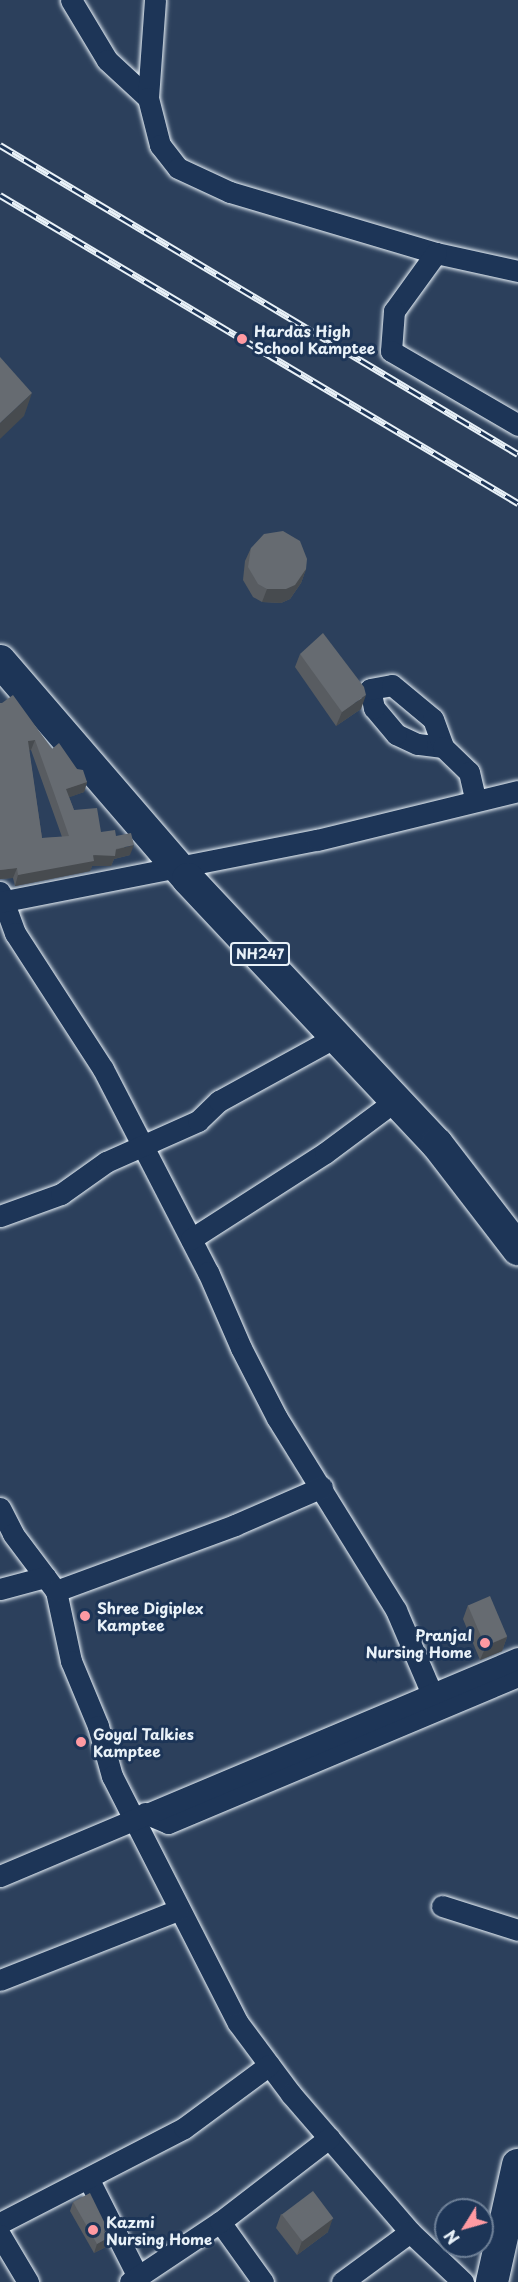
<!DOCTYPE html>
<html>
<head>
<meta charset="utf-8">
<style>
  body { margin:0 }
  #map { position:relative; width:518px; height:2282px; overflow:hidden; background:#2c405c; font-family:"Playpen Sans",sans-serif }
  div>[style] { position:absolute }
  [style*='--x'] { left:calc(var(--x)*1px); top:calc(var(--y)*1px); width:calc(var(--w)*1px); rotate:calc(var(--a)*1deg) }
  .roads { filter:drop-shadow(0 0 2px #e8f1f8) drop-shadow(0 0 2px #e8f1f8) }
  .minor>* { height:21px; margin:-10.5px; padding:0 10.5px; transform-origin:10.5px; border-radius:10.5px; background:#1d3557 }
  .highway>* { height:32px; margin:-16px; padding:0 16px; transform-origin:16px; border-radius:16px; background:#1d3557 }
  .rail>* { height:7px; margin-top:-3.5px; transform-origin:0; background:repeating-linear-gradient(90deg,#1d3557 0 14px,#e8f1f8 0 28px); box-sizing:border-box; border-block:2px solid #e8f1f8 }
  .wall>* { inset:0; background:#585c61 }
  .shaded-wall>* { inset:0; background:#474b4f }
  .building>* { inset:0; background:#666b71; transform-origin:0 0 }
  .dots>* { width:16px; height:16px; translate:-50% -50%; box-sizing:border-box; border:3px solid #1d3557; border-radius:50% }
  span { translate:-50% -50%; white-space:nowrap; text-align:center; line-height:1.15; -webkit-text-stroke:6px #1d3557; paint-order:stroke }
  .shield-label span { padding:2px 4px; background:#1d3557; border:2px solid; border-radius:4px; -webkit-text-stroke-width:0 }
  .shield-label { font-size:14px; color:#e8f1f8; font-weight:700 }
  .poi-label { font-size:15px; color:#e8f1f8; font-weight:700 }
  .left { translate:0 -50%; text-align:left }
  .right { translate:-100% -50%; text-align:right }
  .north { position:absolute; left:434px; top:2198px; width:60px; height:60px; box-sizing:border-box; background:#1d3557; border:2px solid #6e8097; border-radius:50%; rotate:233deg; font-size:16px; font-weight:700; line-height:24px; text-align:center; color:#e8f1f8 }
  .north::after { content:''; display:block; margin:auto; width:21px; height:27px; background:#ff9aa2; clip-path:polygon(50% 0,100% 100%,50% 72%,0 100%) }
</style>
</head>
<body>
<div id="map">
  <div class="roads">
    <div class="minor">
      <i style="--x:71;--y:0;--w:70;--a:59"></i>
      <i style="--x:107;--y:60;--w:56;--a:42.8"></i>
      <i style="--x:155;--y:0;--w:98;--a:94.1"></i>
      <i style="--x:148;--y:98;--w:49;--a:75.7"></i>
      <i style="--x:160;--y:145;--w:29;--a:52"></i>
      <i style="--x:178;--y:168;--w:57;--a:24.8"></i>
      <i style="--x:230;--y:192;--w:215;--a:16.5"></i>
      <i style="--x:436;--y:253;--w:84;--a:12.4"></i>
      <i style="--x:436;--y:253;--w:72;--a:125.9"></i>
      <i style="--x:394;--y:311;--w:40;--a:94.3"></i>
      <i style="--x:391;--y:351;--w:147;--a:30.2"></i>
      <i style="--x:443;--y:747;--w:26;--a:-173"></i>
      <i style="--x:417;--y:744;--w:23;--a:-155"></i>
      <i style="--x:396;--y:734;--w:34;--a:-130"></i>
      <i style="--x:374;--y:708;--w:19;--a:-102"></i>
      <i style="--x:370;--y:689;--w:22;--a:-10"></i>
      <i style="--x:392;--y:685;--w:53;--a:39.7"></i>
      <i style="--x:433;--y:719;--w:30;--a:70"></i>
      <i style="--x:443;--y:747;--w:36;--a:44"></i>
      <i style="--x:469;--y:772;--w:27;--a:77"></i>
      <i style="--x:0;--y:892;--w:44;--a:69.9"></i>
      <i style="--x:15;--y:933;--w:162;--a:57.1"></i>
      <i style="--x:103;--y:1069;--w:229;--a:62.7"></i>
      <i style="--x:208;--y:1272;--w:83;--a:66.5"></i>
      <i style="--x:241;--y:1348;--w:79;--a:62.8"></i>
      <i style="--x:277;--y:1418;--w:226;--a:58.2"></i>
      <i style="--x:396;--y:1610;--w:91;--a:66.8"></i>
      <i style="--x:0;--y:902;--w:323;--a:-11.1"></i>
      <i style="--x:317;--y:840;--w:207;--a:-13.7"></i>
      <i style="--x:0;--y:1216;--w:65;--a:-19.8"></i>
      <i style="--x:61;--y:1194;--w:55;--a:-35.4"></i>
      <i style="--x:106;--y:1162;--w:101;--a:-24"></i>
      <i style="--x:198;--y:1121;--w:29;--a:-44"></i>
      <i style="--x:219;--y:1101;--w:135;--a:-28.8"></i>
      <i style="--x:191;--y:1239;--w:159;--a:-32.7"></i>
      <i style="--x:325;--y:1153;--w:89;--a:-36.7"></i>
      <i style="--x:0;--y:1508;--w:29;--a:63"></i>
      <i style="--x:13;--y:1534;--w:71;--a:53"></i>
      <i style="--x:56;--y:1591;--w:72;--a:77.9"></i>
      <i style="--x:71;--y:1661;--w:70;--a:67.4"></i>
      <i style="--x:98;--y:1726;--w:52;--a:74.4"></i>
      <i style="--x:112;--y:1776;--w:277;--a:63"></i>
      <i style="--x:238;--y:2023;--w:89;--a:53.3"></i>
      <i style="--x:291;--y:2094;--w:182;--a:49.2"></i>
      <i style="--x:410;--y:2232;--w:73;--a:43.3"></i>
      <i style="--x:0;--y:1589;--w:47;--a:-14.9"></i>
      <i style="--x:56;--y:1591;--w:191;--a:-20.2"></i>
      <i style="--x:235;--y:1525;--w:95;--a:-23.6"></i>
      <i style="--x:145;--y:1813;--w:25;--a:23"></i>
      <i style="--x:168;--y:1823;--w:380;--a:-22.8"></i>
      <i style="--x:0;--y:1876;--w:562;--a:-22.82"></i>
      <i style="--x:442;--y:1906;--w:80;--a:17.5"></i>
      <i style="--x:0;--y:1980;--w:191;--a:-21.5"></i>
      <i style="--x:88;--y:2178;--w:111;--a:63.2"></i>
      <i style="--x:220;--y:2222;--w:74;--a:54.4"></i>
      <i style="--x:0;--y:2223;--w:207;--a:-27.3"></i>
      <i style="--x:184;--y:2128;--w:106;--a:-36.5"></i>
      <i style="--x:0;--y:2235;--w:55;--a:59.2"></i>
      <i style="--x:130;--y:2282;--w:108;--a:-33.7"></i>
      <i style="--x:220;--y:2222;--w:138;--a:-37.6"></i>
      <i style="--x:342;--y:2282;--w:84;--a:-36.3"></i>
    </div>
    <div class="highway">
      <i style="--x:0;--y:661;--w:288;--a:49.2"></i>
      <i style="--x:188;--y:879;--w:364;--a:46.8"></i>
      <i style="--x:437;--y:1144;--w:133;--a:52.4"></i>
      <i style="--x:492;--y:2282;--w:120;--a:-77.5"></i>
    </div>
  </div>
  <div class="rail">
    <i style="--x:0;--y:145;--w:603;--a:30.82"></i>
    <i style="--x:0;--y:195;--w:603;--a:30.74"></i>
  </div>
  <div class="wall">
    <i style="clip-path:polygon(251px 548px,306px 569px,301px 583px,290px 599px,281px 603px,262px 602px,253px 597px,243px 580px,245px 561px)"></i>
    <i style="clip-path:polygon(300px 654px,361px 709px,336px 726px,295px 667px)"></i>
    <i style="clip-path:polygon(evenodd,0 703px,52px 749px,77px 769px,87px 782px,84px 792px,69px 797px,74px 810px,101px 832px,116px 836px,130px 855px,114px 859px,111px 866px,92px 866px,90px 871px,15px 886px,13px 878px,0 879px,0 703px,29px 750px,31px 750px,62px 837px,42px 838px,29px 750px)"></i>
    <i style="clip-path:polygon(468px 1605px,507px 1637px,502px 1651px,480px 1660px,463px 1619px)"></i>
    <i style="clip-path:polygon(73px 2202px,108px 2246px,94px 2253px,70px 2211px)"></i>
    <i style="clip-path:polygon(281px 2214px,328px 2232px,297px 2255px,276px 2228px)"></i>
  </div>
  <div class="shaded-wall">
    <i style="clip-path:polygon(32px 393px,24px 416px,0 439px,0 423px)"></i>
    <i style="clip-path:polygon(306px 569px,301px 583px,290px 599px,281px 603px,262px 602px,267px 589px)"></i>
    <i style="clip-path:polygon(366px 695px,361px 709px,336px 726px,342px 712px)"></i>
    <i style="clip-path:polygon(35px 740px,31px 750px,24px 752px,28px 741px)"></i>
    <i style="clip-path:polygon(87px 782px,84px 792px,62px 800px,66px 789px)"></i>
    <i style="clip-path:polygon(134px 845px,130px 855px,114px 859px,111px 866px,92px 866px,90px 871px,15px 886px,18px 875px)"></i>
    <i style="clip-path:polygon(17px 868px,13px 878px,0 879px,0 870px)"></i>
    <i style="clip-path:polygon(507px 1637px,502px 1651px,480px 1660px,486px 1646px)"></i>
    <i style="clip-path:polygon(333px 2218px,328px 2232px,297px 2255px,302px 2241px)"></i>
    <i style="clip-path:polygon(111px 2236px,108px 2246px,94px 2253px,97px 2244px)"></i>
  </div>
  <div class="building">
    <i style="clip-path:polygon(0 357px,32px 393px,0 423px)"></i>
    <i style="clip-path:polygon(283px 531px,300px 541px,307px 559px,306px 569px,295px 585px,286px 589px,267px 589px,258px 584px,248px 567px,251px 548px,264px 534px)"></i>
    <i style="clip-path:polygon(323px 633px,364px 687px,366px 695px,342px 712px,300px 654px)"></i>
    <i style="clip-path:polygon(evenodd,13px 695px,52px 749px,59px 743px,77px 769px,83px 770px,87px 782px,66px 789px,74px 810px,97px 808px,101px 832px,115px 830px,116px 836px,131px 833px,134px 845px,116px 849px,115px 856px,93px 855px,94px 861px,18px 875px,17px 868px,0 870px,0 703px,2px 703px,13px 695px,35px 740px,54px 793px,69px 836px,42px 838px,28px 741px,35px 740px)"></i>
    <i style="left:490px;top:1596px;width:44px;height:24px;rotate:67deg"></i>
    <i style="left:313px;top:2191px;width:34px;height:39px;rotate:53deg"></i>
    <i style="clip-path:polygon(90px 2193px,111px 2236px,97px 2244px,73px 2202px)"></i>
  </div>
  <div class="dots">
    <i style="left:242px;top:339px;background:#ff9aa2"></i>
    <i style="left:85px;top:1616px;background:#ff9aa2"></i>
    <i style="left:485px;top:1643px;background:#ff9aa2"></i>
    <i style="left:81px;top:1742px;background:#ff9aa2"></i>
    <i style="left:93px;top:2230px;background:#ff9aa2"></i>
  </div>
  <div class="shield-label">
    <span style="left:260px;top:954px">NH247</span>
  </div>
  <div class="poi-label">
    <span class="left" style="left:254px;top:339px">Hardas High<br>School Kamptee</span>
    <span class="left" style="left:97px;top:1616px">Shree Digiplex<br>Kamptee</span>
    <span class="right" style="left:472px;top:1643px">Pranjal<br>Nursing Home</span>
    <span class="left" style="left:93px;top:1742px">Goyal Talkies<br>Kamptee</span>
    <span class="left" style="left:106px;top:2230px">Kazmi<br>Nursing Home</span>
  </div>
  <div class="north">N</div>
</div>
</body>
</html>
